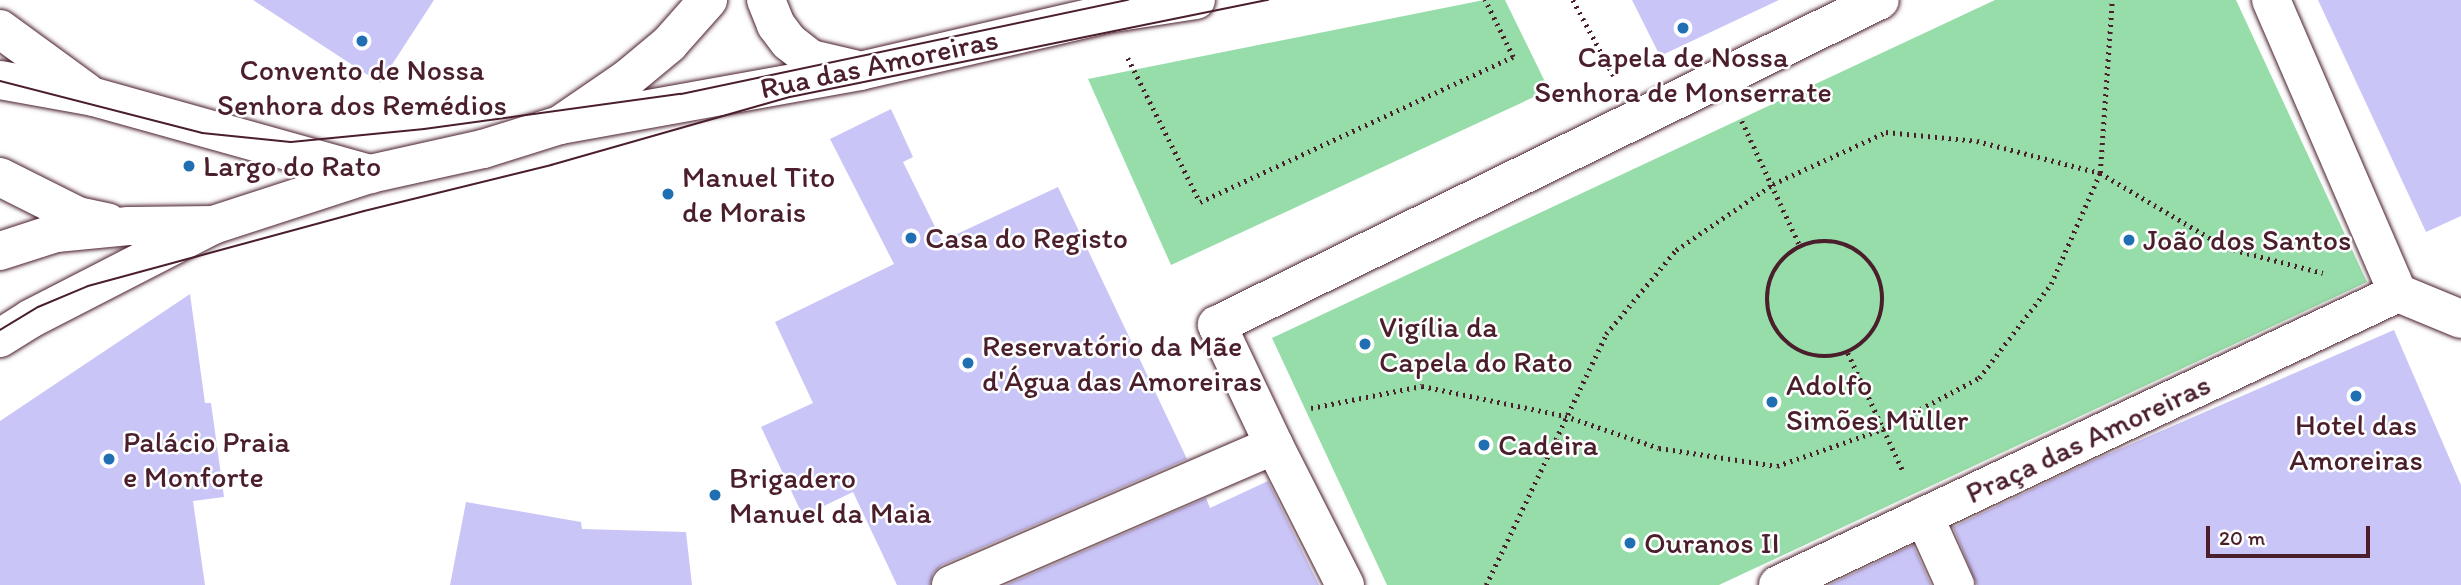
<!DOCTYPE html>
<html>
<head>
<meta charset="utf-8">
<style>
  body { margin:0 }
  #map { position:relative; width:2461px; height:585px; overflow:hidden; background:#fff; font-family:Itim,sans-serif }
  div>[style] { position:absolute }
  [style*='--x'] { left:calc(var(--x)*1px); top:calc(var(--y)*1px); width:calc(var(--w)*1px); rotate:calc(var(--a)*1deg) }
  .green>* { inset:0; background:#97dda9 }
  .building>* { inset:0; background:#cac5f7 }
  .path>* { height:4.5px; margin-top:-2.25px; transform-origin:0; background:repeating-linear-gradient(90deg,#4a1f2b 0 2px,transparent 0 7px) }
  .path>.ring { margin:-2.25px; padding:0; box-sizing:content-box; background:none; border:4.5px solid #4a1f2b; border-radius:50% }
  .roads { filter:drop-shadow(0 0 2px #4a1f2b) drop-shadow(0 0 2px #4a1f2b) }
  .minor>* { height:38px; margin:-19px; padding:0 19px; transform-origin:19px; border-radius:19px; background:#fff }
  .major>* { height:38px; margin:-19px; padding:0 19px; transform-origin:19px; border-radius:19px; background:#fff }
  .tram>* { height:2px; margin:-1px; padding:0 1px; transform-origin:1px; border-radius:1px; background:#4a1f2b }
  .dots>* { width:19px; height:19px; translate:-50% -50%; box-sizing:border-box; border:4px solid #fff; border-radius:50% }
  span { translate:-50% -50%; white-space:nowrap; text-align:center; line-height:1.15; -webkit-text-stroke:5px #fff; paint-order:stroke }
  .poi-label { font-size:30px; color:#4a1f2b }
  .left { translate:0 -50%; text-align:left }
  .street-label { font-size:30px; color:#4a1f2b }
  .scale { position:absolute; left:2206px; top:526px; width:164px; height:32px; box-sizing:border-box; border:4px solid #4a1f2b; border-top:0; padding-left:9px; font-size:21px; line-height:24px; white-space:nowrap; color:#4a1f2b; -webkit-text-stroke:5px #fff; paint-order:stroke }
</style>
</head>
<body>
<div id="map">
  <div class="green">
    <i style="clip-path:polygon(1484px 0,1505px 0,1549px 90px,1171px 265px,1088px 79px)"></i>
    <i style="clip-path:polygon(1995px 0,2236px 0,2367px 282px,1719px 585px,1387px 585px,1272px 338px)"></i>
  </div>
  <div class="building">
    <i style="clip-path:polygon(253px 0,434px 0,380px 83px)"></i>
    <i style="clip-path:polygon(1632px 0,1779px 0,1660px 56px)"></i>
    <i style="clip-path:polygon(2318px 0,2461px 0,2461px 216px,2426px 232px)"></i>
    <i style="clip-path:polygon(891px 109px,913px 157px,903px 162px,942px 241px,1058px 187px,1187px 459px,942px 565px,933px 573px,930px 585px,897px 585px,853px 492px,803px 516px,761px 427px,813px 403px,775px 322px,894px 264px,830px 139px)"></i>
    <i style="clip-path:polygon(190px 294px,205px 403px,211px 403px,224px 497px,193px 501px,205px 585px,0 585px,0 421px)"></i>
    <i style="clip-path:polygon(2394px 330px,2461px 485px,2461px 585px,1977px 585px,1953px 527px,2092px 461px)"></i>
    <i style="clip-path:polygon(1268px 481px,1319px 585px,1006px 585px,1206px 498px,1210px 508px)"></i>
    <i style="clip-path:polygon(466px 502px,581px 522px,582px 529px,686px 532px,692px 585px,450px 585px)"></i>
    <i style="clip-path:polygon(1913px 545px,1931px 585px,1829px 585px)"></i>
  </div>
  <div class="path">
    <i style="--x:1573;--y:0;--w:86;--a:61.7"></i>
    <i style="--x:1128;--y:58;--w:161;--a:63.4"></i>
    <i style="--x:1200;--y:202;--w:345;--a:-24.9"></i>
    <i style="--x:1513;--y:57;--w:64;--a:-116.2"></i>
    <i style="--x:1742;--y:121;--w:138;--a:65.1"></i>
    <i class="ring" style="left:1767px;top:241px;width:111.5px;height:111.5px"></i>
    <i style="--x:1848;--y:353;--w:132;--a:65"></i>
    <i style="--x:1311;--y:408;--w:113;--a:-11.2"></i>
    <i style="--x:1422;--y:386;--w:146;--a:11.8"></i>
    <i style="--x:1565;--y:416;--w:99;--a:18.8"></i>
    <i style="--x:1659;--y:448;--w:119;--a:8.7"></i>
    <i style="--x:1777;--y:466;--w:112;--a:-19.2"></i>
    <i style="--x:1883;--y:429;--w:109;--a:-28"></i>
    <i style="--x:1979;--y:378;--w:118;--a:-52.5"></i>
    <i style="--x:2051;--y:284;--w:121;--a:-66.2"></i>
    <i style="--x:2100;--y:173;--w:173;--a:-86"></i>
    <i style="--x:1486;--y:585;--w:278;--a:-64.4"></i>
    <i style="--x:1606;--y:334;--w:109;--a:-50.2"></i>
    <i style="--x:1676;--y:250;--w:117;--a:-34.2"></i>
    <i style="--x:1773;--y:184;--w:124;--a:-24.7"></i>
    <i style="--x:1886;--y:132;--w:91;--a:5.6"></i>
    <i style="--x:1977;--y:141;--w:127;--a:14.6"></i>
    <i style="--x:2100;--y:173;--w:147;--a:30.6"></i>
    <i style="--x:2227;--y:248;--w:99;--a:14.6"></i>
  </div>
  <div class="roads">
    <div class="minor">
      <i style="--x:766;--y:0;--w:27;--a:68"></i>
      <i style="--x:776;--y:25;--w:21;--a:53"></i>
      <i style="--x:789;--y:42;--w:28;--a:38"></i>
      <i style="--x:811;--y:59;--w:44;--a:13.1"></i>
      <i style="--x:2271;--y:0;--w:319;--a:66.6"></i>
      <i style="--x:560;--y:125;--w:305;--a:-10.2"></i>
      <i style="--x:860;--y:71;--w:253;--a:-13"></i>
      <i style="--x:1106;--y:14;--w:91;--a:-8.8"></i>
      <i style="--x:0;--y:338;--w:36;--a:-32"></i>
      <i style="--x:30;--y:319;--w:206;--a:-27.2"></i>
      <i style="--x:1924;--y:516;--w:76;--a:65.8"></i>
      <i style="--x:951;--y:585;--w:352;--a:-23.4"></i>
      <i style="--x:1345;--y:585;--w:157;--a:-116.9"></i>
      <i style="--x:1274;--y:445;--w:133;--a:-115.4"></i>
      <i style="--x:1217;--y:325;--w:738;--a:-26.11"></i>
      <i style="--x:1778;--y:585;--w:685;--a:-25.22"></i>
      <i style="--x:2398;--y:293;--w:68;--a:22.4"></i>
    </div>
    <div class="major">
      <i style="--x:0;--y:29;--w:107;--a:36.2"></i>
      <i style="--x:0;--y:80;--w:96;--a:10.3"></i>
      <i style="--x:94;--y:97;--w:287;--a:15.6"></i>
      <i style="--x:0;--y:177;--w:87;--a:26.6"></i>
      <i style="--x:78;--y:216;--w:30;--a:12"></i>
      <i style="--x:0;--y:251;--w:59;--a:-17.8"></i>
      <i style="--x:56;--y:233;--w:73;--a:-5.5"></i>
      <i style="--x:129;--y:226;--w:84;--a:-0.7"></i>
      <i style="--x:213;--y:225;--w:165;--a:-18"></i>
      <i style="--x:370;--y:174;--w:116;--a:-12.5"></i>
      <i style="--x:483;--y:149;--w:81;--a:-17.3"></i>
      <i style="--x:560;--y:125;--w:81;--a:-34.5"></i>
      <i style="--x:627;--y:79;--w:55;--a:-39.8"></i>
      <i style="--x:669;--y:44;--w:59;--a:-48.4"></i>
    </div>
  </div>
  <div class="tram">
    <i style="--x:0;--y:81;--w:209;--a:14.4"></i>
    <i style="--x:202;--y:133;--w:89;--a:5.8"></i>
    <i style="--x:291;--y:142;--w:134;--a:-5.6"></i>
    <i style="--x:424;--y:129;--w:259;--a:-7.8"></i>
    <i style="--x:681;--y:94;--w:457;--a:-11.9"></i>
    <i style="--x:0;--y:330;--w:44;--a:-31.2"></i>
    <i style="--x:38;--y:307;--w:54;--a:-22.8"></i>
    <i style="--x:88;--y:286;--w:286;--a:-15.2"></i>
    <i style="--x:364;--y:211;--w:193;--a:-13.8"></i>
    <i style="--x:551;--y:165;--w:248;--a:-15.9"></i>
    <i style="--x:790;--y:97;--w:488;--a:-11.5"></i>
  </div>
  <div class="dots">
    <i style="left:1683px;top:28px;background:#1f6fb2"></i>
    <i style="left:362px;top:41px;background:#1f6fb2"></i>
    <i style="left:189px;top:166px;background:#1f6fb2"></i>
    <i style="left:668px;top:194px;background:#1f6fb2"></i>
    <i style="left:911px;top:238px;background:#1f6fb2"></i>
    <i style="left:2129px;top:240px;background:#1f6fb2"></i>
    <i style="left:1365px;top:344px;background:#1f6fb2"></i>
    <i style="left:968px;top:363px;background:#1f6fb2"></i>
    <i style="left:2356px;top:396px;background:#1f6fb2"></i>
    <i style="left:1772px;top:402px;background:#1f6fb2"></i>
    <i style="left:1484px;top:445px;background:#1f6fb2"></i>
    <i style="left:109px;top:459px;background:#1f6fb2"></i>
    <i style="left:715px;top:495px;background:#1f6fb2"></i>
    <i style="left:1630px;top:543px;background:#1f6fb2"></i>
  </div>
  <div class="poi-label">
    <span style="left:1683px;top:74px">Capela de Nossa<br>Senhora de Monserrate</span>
    <span style="left:362px;top:87px">Convento de Nossa<br>Senhora dos Remédios</span>
    <span class="left" style="left:203px;top:166px">Largo do Rato</span>
    <span class="left" style="left:682px;top:194px">Manuel Tito<br>de Morais</span>
    <span class="left" style="left:925px;top:238px">Casa do Registo</span>
    <span class="left" style="left:2143px;top:240px">João dos Santos</span>
    <span class="left" style="left:1379px;top:344px">Vigília da<br>Capela do Rato</span>
    <span class="left" style="left:982px;top:363px">Reservatório da Mãe<br>d'Água das Amoreiras</span>
    <span class="left" style="left:1786px;top:402px">Adolfo<br>Simões Müller</span>
    <span style="left:2356px;top:442px">Hotel das<br>Amoreiras</span>
    <span class="left" style="left:123px;top:459px">Palácio Praia<br>e Monforte</span>
    <span class="left" style="left:1498px;top:445px">Cadeira</span>
    <span class="left" style="left:729px;top:495px">Brigadero<br>Manuel da Maia</span>
    <span class="left" style="left:1644px;top:543px">Ouranos II</span>
  </div>
  <div class="street-label">
    <span style="left:879px;top:64px;rotate:-12deg">Rua das Amoreiras</span>
    <span style="left:2088px;top:439px;rotate:-25deg">Praça das Amoreiras</span>
  </div>
  <div class="scale">20 m</div>
</div>
</body>
</html>
